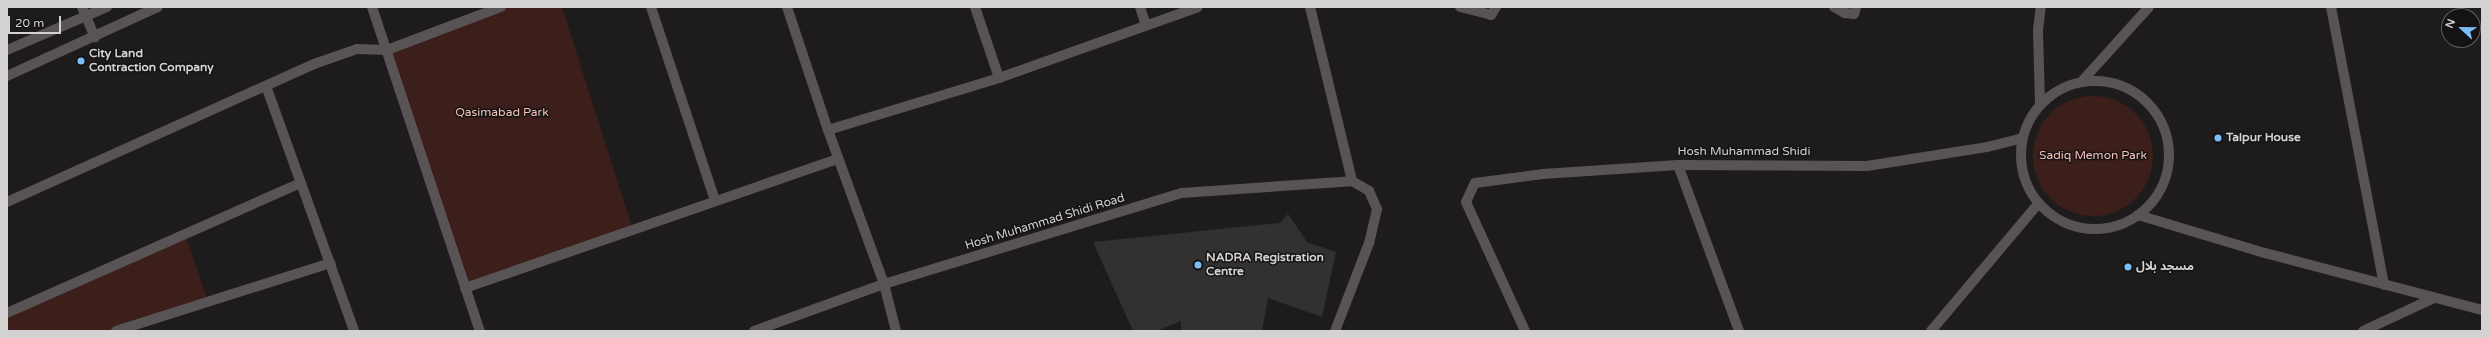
<!DOCTYPE html>
<html>
<head>
<meta charset="utf-8">
<style>
  body { margin:0 }
  #map { position:relative; width:2489px; height:338px; overflow:hidden; background:#1e1b1d; font-family:"Varela Round","Noto Sans Arabic",sans-serif }
  div>[style] { position:absolute }
  [style*='--x'] { left:calc(var(--x)*1px); top:calc(var(--y)*1px); width:calc(var(--w)*1px); rotate:calc(var(--a)*1deg) }
  .green>* { inset:0; background:#3c1f1a }
  .round { border-radius:50% }
  .building>* { inset:0; background:#333032 }
  .minor>* { height:10px; margin:-5px; padding:0 5px; transform-origin:5px; border-radius:5px; background:#585456 }
  .minor>.ring { margin:-5px; padding:0; box-sizing:content-box; background:none; border:10px solid #585456; border-radius:50% }
  .secondary>* { height:10px; margin:-5px; padding:0 5px; transform-origin:5px; border-radius:5px; background:#585456 }
  .dots>* { width:11px; height:11px; translate:-50% -50%; box-sizing:border-box; border:2px solid #151213; border-radius:50% }
  span { translate:-50% -50%; white-space:nowrap; text-align:center; line-height:1.15; -webkit-text-stroke:3px #151213; paint-order:stroke }
  .poi-label { font-size:12px; color:#d3d1d2; font-weight:700 }
  .left { translate:0 -50%; text-align:left }
  .park-label { font-size:12px; color:#f6c2b7 }
  .street-label { font-size:12px; color:#d3d1d2 }
  .frame { position:absolute; inset:0; border:8px solid #d3d1d2; pointer-events:none }
  .north { position:absolute; left:2441px; top:8px; width:40px; height:40px; box-sizing:border-box; background:#151213; border:1px solid #615e5f; border-radius:50%; rotate:292deg; font-size:11px; font-weight:700; line-height:16px; text-align:center; color:#d3d1d2 }
  .north::after { content:''; display:block; margin:auto; width:14px; height:18px; background:#7abff8; clip-path:polygon(50% 0,100% 100%,50% 72%,0 100%) }
  .scale { position:absolute; left:8px; top:16px; width:53px; height:18px; box-sizing:border-box; border:2px solid #d3d1d2; border-top:0; padding-left:5px; font-size:12px; line-height:14px; white-space:nowrap; color:#d3d1d2; -webkit-text-stroke:3px #151213; paint-order:stroke }
</style>
</head>
<body>
<div id="map">
  <div class="green">
    <i style="clip-path:polygon(501px 7px,562px 7px,633px 230px,465px 288px,387px 50px)"></i>
    <i class="round" style="left:2033px;top:96px;width:120px;height:120px"></i>
    <i style="clip-path:polygon(185px 234px,208px 302px,116px 331px,7px 331px,7px 313px)"></i>
  </div>
  <div class="building">
    <i style="clip-path:polygon(1288px 214px,1307px 242px,1336px 252px,1322px 317px,1268px 298px,1262px 331px,1181px 331px,1181px 321px,1156px 331px,1133px 331px,1093px 242px,1280px 223px)"></i>
  </div>
  <div class="minor">
    <i style="--x:82;--y:7;--w:33;--a:67"></i>
    <i style="--x:372;--y:7;--w:342;--a:71.6"></i>
    <i style="--x:651;--y:7;--w:204;--a:71.7"></i>
    <i style="--x:787;--y:7;--w:130;--a:71.6"></i>
    <i style="--x:828;--y:130;--w:164;--a:70"></i>
    <i style="--x:884;--y:284;--w:49;--a:75.7"></i>
    <i style="--x:1140;--y:7;--w:19;--a:72"></i>
    <i style="--x:1310;--y:7;--w:179;--a:76.4"></i>
    <i style="--x:1352;--y:181;--w:20;--a:30"></i>
    <i style="--x:1369;--y:191;--w:20;--a:66"></i>
    <i style="--x:1377;--y:209;--w:35;--a:103"></i>
    <i style="--x:1369;--y:243;--w:94;--a:111.1"></i>
    <i style="--x:1460;--y:7;--w:32;--a:14"></i>
    <i style="--x:1491;--y:15;--w:9;--a:-58"></i>
    <i style="--x:1834;--y:7;--w:13;--a:29"></i>
    <i style="--x:1845;--y:13;--w:9;--a:6"></i>
    <i style="--x:1854;--y:14;--w:7;--a:-74"></i>
    <i style="--x:2331;--y:7;--w:283;--a:79.2"></i>
    <i style="--x:999;--y:78;--w:211;--a:-19.6"></i>
    <i style="--x:2083;--y:80;--w:98;--a:-47.9"></i>
    <i class="ring" style="left:2021px;top:81px;width:138px;height:138px"></i>
    <i style="--x:266;--y:86;--w:260;--a:70.2"></i>
    <i style="--x:2040;--y:103;--w:73;--a:-91.6"></i>
    <i style="--x:2038;--y:30;--w:23;--a:-83"></i>
    <i style="--x:828;--y:130;--w:179;--a:-16.9"></i>
    <i style="--x:999;--y:78;--w:75;--a:-108.7"></i>
    <i style="--x:1678;--y:165;--w:177;--a:69.8"></i>
    <i style="--x:7;--y:202;--w:337;--a:-24.2"></i>
    <i style="--x:314;--y:64;--w:46;--a:-19.2"></i>
    <i style="--x:357;--y:49;--w:30;--a:2"></i>
    <i style="--x:387;--y:50;--w:122;--a:-20.7"></i>
    <i style="--x:2138;--y:215;--w:133;--a:16.7"></i>
    <i style="--x:2265;--y:253;--w:224;--a:14.7"></i>
    <i style="--x:465;--y:288;--w:395;--a:-19.1"></i>
    <i style="--x:7;--y:313;--w:321;--a:-23.9"></i>
    <i style="--x:116;--y:331;--w:225;--a:-17.6"></i>
    <i style="--x:754;--y:331;--w:138;--a:-19.9"></i>
    <i style="--x:884;--y:284;--w:312;--a:-17"></i>
    <i style="--x:1182;--y:193;--w:170;--a:-4"></i>
    <i style="--x:1525;--y:331;--w:142;--a:-114.6"></i>
    <i style="--x:1466;--y:202;--w:21;--a:-65"></i>
    <i style="--x:1475;--y:183;--w:69;--a:-7.5"></i>
    <i style="--x:1543;--y:174;--w:135;--a:-3.8"></i>
    <i style="--x:1678;--y:165;--w:189;--a:0.3"></i>
    <i style="--x:1867;--y:166;--w:121;--a:-9"></i>
    <i style="--x:1987;--y:147;--w:36;--a:-14"></i>
    <i style="--x:1931;--y:331;--w:166;--a:-49.9"></i>
    <i style="--x:2363;--y:331;--w:78;--a:-24.9"></i>
  </div>
  <div class="secondary">
    <i style="--x:7;--y:50;--w:109;--a:-23.3"></i>
    <i style="--x:7;--y:76;--w:166;--a:-24.6"></i>
  </div>
  <div class="dots">
    <i style="left:81px;top:61px;background:#7abff8"></i>
    <i style="left:2218px;top:138px;background:#7abff8"></i>
    <i style="left:1198px;top:265px;background:#7abff8"></i>
    <i style="left:2128px;top:267px;background:#7abff8"></i>
  </div>
  <div class="poi-label">
    <span class="left" style="left:89px;top:61px">City Land<br>Contraction Company</span>
    <span class="left" style="left:2226px;top:138px">Talpur House</span>
    <span class="left" style="left:1206px;top:265px">NADRA Registration<br>Centre</span>
    <span class="left" style="left:2136px;top:267px">مسجد بلال</span>
  </div>
  <div class="park-label">
    <span style="left:502px;top:113px">Qasimabad Park</span>
    <span style="left:2093px;top:156px">Sadiq Memon Park</span>
  </div>
  <div class="street-label">
    <span style="left:1744px;top:152px">Hosh Muhammad Shidi</span>
    <span style="left:1045px;top:222px;rotate:-17deg">Hosh Muhammad Shidi Road</span>
  </div>
  <div class="frame"></div>
  <div class="north">N</div>
  <div class="scale">20 m</div>
</div>
</body>
</html>
